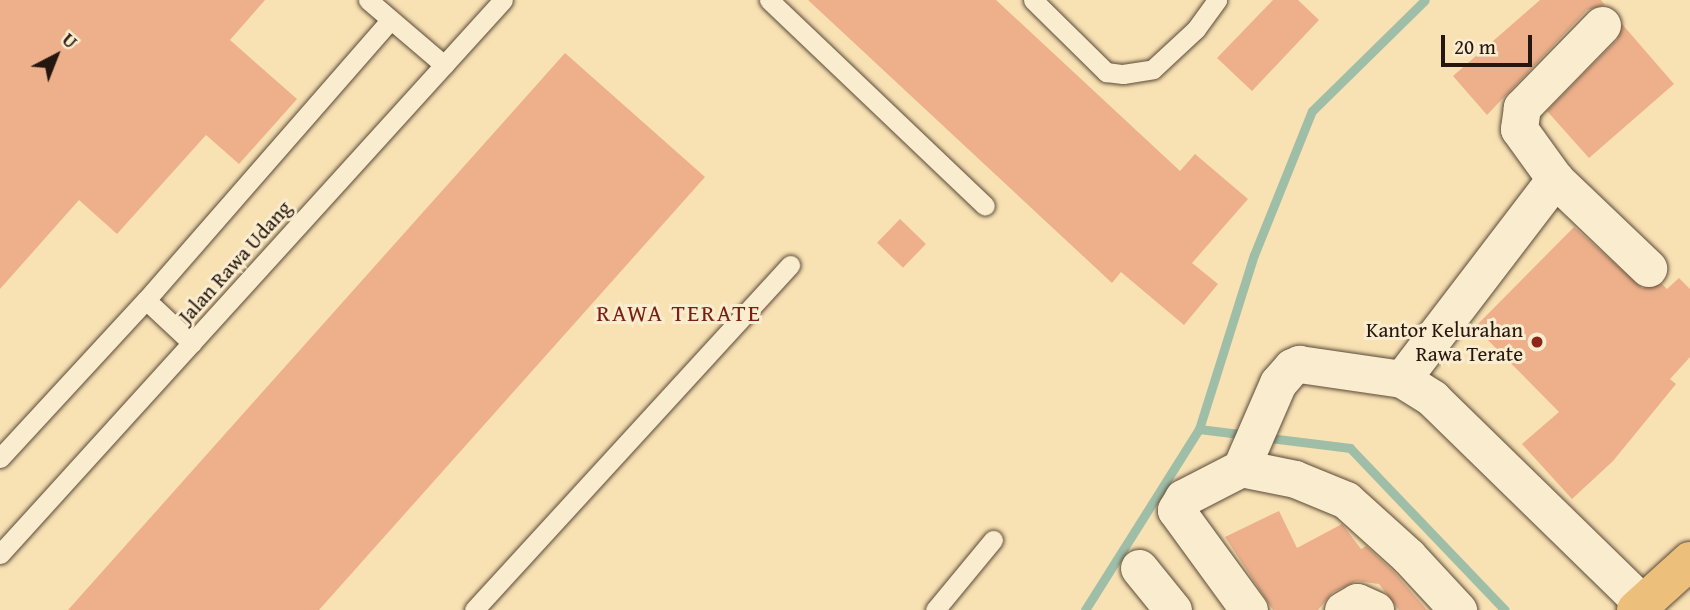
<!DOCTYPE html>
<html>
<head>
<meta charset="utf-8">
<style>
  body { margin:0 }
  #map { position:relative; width:1690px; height:610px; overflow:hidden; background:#f8e1b3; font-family:"Gentium Book Plus",serif }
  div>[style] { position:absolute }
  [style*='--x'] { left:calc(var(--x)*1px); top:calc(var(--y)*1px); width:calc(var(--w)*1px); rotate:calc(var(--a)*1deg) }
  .stream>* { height:9px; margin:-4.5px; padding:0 4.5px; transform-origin:4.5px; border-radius:4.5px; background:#9fbea8 }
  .building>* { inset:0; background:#edb08b; transform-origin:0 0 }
  .roads { filter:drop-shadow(0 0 2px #5a4a38) drop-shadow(0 0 2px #5a4a38) }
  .lane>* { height:19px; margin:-9.5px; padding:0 9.5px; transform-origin:9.5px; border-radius:9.5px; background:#faecce }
  .street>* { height:37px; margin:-18.5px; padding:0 18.5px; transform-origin:18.5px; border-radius:18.5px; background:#faecce }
  .primary>* { height:38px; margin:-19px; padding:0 19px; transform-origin:19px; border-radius:19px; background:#ecc07a }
  .dots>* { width:19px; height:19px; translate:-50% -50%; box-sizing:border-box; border:4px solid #faecce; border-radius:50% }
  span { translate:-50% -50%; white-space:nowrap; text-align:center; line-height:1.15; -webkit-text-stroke:6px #faecce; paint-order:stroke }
  .street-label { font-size:21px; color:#25170f }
  .poi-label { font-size:21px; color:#25170f }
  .right { translate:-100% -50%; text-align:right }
  .quarter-label { font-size:24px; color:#7a1f14; letter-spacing:2px }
  .north { position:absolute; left:21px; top:21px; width:70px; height:70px; -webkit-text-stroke:5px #faecce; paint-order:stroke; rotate:42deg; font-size:19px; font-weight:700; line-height:28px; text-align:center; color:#25170f }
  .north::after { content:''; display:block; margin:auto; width:24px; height:32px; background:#25170f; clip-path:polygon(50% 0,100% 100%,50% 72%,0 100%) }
  .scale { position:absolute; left:1441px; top:35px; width:91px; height:32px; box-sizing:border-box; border:4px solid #25170f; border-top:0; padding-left:9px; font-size:21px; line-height:24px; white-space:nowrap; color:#25170f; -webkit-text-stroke:5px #faecce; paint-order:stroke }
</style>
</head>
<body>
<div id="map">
  <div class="stream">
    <i style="--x:1199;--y:429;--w:182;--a:-72.5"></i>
    <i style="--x:1254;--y:255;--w:155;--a:-68.1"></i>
    <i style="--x:1312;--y:111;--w:158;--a:-44.5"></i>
    <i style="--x:1262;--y:437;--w:89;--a:7.1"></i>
    <i style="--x:1350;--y:448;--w:224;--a:46.3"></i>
    <i style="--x:1085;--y:610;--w:214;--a:-57.8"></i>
    <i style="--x:1199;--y:429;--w:49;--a:7"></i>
  </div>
  <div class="building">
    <i style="clip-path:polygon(0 0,265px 0,230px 40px,297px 99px,239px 164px,206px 135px,117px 234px,79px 200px,0 289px)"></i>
    <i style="clip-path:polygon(808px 0,996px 0,1180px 171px,1195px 154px,1248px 199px,1192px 263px,1218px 284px,1184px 325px,1121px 272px,1112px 283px)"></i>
    <i style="clip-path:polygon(1273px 0,1298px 0,1319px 20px,1252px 91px,1217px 58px)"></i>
    <i style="clip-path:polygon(1540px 0,1601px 0,1605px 5px,1587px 10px,1487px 115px,1453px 76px)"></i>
    <i style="clip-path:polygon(1622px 24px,1674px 84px,1589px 158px,1547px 111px,1617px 40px)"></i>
    <i style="clip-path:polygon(565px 53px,705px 177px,319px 610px,68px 610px)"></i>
    <i style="left:900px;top:219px;width:36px;height:33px;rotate:44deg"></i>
    <i style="clip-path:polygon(1574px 227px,1642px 288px,1662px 284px,1667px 289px,1679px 278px,1690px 289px,1690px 357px,1670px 379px,1676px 384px,1613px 461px,1572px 499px,1522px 444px,1559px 412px,1475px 327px)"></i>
    <i style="clip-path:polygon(1279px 511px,1297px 548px,1342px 524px,1361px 549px,1366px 546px,1393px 571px,1427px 610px,1399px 610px,1379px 584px,1357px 581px,1333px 592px,1318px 610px,1273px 610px,1225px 537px)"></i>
  </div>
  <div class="roads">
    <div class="lane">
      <i style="--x:368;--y:0;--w:100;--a:40.5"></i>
      <i style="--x:769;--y:0;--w:298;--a:43.6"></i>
      <i style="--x:1033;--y:0;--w:103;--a:44.6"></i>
      <i style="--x:1106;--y:72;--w:17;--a:7"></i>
      <i style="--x:1123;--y:74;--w:30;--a:-9"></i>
      <i style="--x:1153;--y:69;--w:59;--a:-42.9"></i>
      <i style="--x:1196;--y:29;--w:36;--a:-54"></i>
      <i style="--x:146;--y:300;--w:63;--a:43.1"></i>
      <i style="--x:0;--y:458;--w:215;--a:-47.3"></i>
      <i style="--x:146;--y:300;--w:371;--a:-48.9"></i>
      <i style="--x:0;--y:554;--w:748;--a:-47.76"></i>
      <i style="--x:474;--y:610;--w:468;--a:-47.5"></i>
      <i style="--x:935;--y:610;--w:91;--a:-50.4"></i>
    </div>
    <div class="street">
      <i style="--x:1602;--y:25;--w:115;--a:134.3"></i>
      <i style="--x:1522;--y:107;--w:22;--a:98"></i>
      <i style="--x:1519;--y:129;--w:62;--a:54.2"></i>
      <i style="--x:1555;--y:179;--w:129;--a:43.7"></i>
      <i style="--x:1402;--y:379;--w:252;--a:-52.6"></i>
      <i style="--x:1241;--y:468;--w:93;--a:-66.5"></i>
      <i style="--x:1278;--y:383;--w:21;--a:-49"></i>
      <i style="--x:1292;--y:367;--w:8;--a:-23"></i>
      <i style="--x:1299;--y:364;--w:104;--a:8.3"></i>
      <i style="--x:1402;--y:379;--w:36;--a:32"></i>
      <i style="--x:1432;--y:398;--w:295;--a:44.3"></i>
      <i style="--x:1139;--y:568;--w:54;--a:51"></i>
      <i style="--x:1249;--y:610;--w:124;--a:-126.1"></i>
      <i style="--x:1176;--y:510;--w:14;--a:-60"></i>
      <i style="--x:1183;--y:498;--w:65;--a:-27.3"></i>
      <i style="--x:1241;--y:468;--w:55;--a:11.5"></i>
      <i style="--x:1295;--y:479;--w:55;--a:22.4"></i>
      <i style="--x:1346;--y:500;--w:84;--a:42.1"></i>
      <i style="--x:1408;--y:556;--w:74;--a:47.2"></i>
      <i style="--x:1343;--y:610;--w:16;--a:-30"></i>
      <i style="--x:1357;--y:602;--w:20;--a:24"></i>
    </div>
    <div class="primary">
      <i style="--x:1636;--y:610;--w:73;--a:-42.2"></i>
    </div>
  </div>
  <div class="dots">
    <i style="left:1537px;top:342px;background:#8f2418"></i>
  </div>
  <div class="street-label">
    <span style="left:235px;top:262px;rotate:-48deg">Jalan Rawa Udang</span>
  </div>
  <div class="poi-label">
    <span class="right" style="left:1523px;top:342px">Kantor Kelurahan<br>Rawa Terate</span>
  </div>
  <div class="quarter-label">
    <span style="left:679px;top:313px">RAWA TERATE</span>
  </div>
  <div class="north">U</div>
  <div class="scale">20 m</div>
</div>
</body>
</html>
